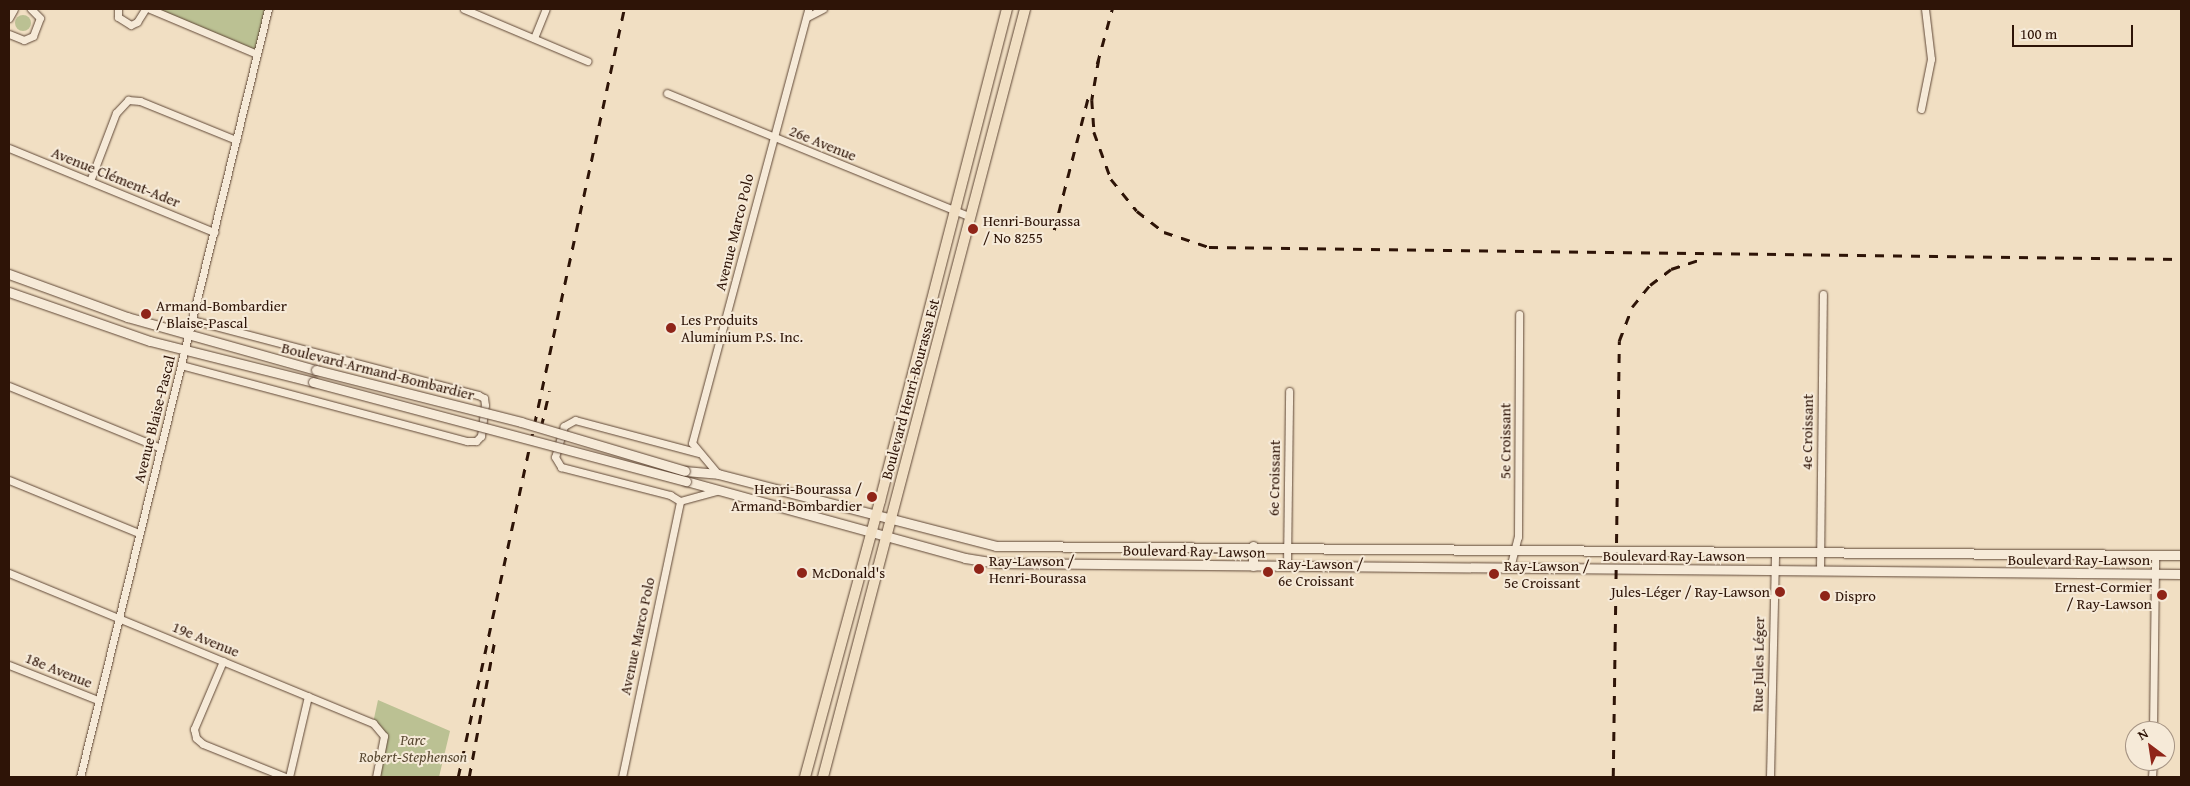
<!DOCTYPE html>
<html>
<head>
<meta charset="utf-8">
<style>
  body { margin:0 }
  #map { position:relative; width:2190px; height:786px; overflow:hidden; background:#f1dfc3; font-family:"Gentium Book Plus",serif }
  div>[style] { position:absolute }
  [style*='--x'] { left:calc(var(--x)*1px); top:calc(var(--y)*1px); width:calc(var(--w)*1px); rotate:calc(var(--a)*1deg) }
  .green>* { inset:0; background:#bbc193 }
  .round { border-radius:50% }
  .roads { filter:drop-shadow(0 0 1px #5f4736) drop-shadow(0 0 1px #5f4736) }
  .minor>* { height:7px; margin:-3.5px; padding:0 3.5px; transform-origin:3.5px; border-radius:3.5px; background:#f6ead8 }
  .tertiary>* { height:9px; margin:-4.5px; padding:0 4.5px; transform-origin:4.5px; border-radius:4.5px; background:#f6ead8 }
  .primary>* { height:10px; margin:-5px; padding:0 5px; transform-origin:5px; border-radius:5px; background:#f1dfc3 }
  .rail>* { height:2.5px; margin-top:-1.25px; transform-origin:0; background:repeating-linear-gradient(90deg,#2e1407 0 9px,transparent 0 18px) }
  .bridges { filter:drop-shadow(0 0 1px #5f4736) drop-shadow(0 0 1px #5f4736) }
  .tertiary-bridge>* { height:9px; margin:-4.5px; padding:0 4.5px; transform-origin:4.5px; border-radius:4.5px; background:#f6ead8 }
  .dots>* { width:14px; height:14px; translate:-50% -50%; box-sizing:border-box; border:2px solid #f6ead8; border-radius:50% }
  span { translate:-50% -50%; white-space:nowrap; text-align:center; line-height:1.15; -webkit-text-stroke:4px #f6ead8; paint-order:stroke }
  .street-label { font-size:15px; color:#2e1407 }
  .poi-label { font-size:15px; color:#2e1407 }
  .left { translate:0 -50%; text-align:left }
  .right { translate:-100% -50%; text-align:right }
  .park-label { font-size:15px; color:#584831; font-style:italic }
  .frame { position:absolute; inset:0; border:10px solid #2e1407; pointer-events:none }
  .north { position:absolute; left:2125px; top:721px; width:50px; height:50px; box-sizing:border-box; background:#f6ead8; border:1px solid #a69484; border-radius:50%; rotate:329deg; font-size:14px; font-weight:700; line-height:20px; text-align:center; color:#2e1407 }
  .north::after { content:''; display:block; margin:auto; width:18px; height:22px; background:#8f2418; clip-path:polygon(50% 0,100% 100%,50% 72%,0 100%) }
  .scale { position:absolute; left:2012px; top:25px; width:121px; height:22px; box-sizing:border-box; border:2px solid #2e1407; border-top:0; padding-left:6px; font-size:15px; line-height:18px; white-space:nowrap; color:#2e1407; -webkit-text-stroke:4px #f6ead8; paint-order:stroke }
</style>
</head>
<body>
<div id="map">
  <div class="green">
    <i style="clip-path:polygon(150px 9px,268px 9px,257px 54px)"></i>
    <i class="round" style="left:15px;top:15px;width:16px;height:16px"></i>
    <i style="clip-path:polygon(378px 700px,450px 731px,439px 777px,376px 777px,384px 740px,373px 723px)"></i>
  </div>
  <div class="roads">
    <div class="minor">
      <i style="--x:118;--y:9;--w:8;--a:90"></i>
      <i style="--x:118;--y:17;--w:15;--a:32"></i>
      <i style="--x:131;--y:25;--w:7;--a:-27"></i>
      <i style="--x:137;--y:22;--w:15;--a:-58"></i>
      <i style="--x:150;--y:9;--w:116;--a:22.8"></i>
      <i style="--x:464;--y:9;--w:134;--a:22.9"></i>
      <i style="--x:807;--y:17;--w:18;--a:-27"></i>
      <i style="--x:9;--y:18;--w:10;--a:-61"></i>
      <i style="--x:9;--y:34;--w:16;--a:22"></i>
      <i style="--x:24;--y:40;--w:10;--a:-24"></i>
      <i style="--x:33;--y:36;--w:19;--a:-69"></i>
      <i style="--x:40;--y:18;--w:13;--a:-135"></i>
      <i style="--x:534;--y:38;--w:31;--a:-68"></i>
      <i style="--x:667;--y:93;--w:326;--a:22.2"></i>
      <i style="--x:1921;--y:109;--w:51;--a:-78.7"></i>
      <i style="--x:1931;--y:59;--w:50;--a:-96.8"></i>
      <i style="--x:9;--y:148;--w:222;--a:22.3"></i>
      <i style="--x:90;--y:181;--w:73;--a:-69.1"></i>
      <i style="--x:116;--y:113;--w:18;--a:-47"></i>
      <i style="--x:128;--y:100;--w:12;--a:5"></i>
      <i style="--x:140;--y:101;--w:104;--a:22.1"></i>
      <i style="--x:181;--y:365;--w:296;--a:14.9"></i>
      <i style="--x:467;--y:441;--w:9;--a:0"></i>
      <i style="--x:476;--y:441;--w:7;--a:-45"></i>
      <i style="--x:481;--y:436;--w:31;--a:-83"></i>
      <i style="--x:485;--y:405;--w:7;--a:-98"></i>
      <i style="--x:484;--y:398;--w:7;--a:-153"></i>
      <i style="--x:478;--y:395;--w:296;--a:-165.3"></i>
      <i style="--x:9;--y:386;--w:164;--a:22.2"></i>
      <i style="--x:699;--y:453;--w:128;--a:-165.1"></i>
      <i style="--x:575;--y:420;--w:13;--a:151"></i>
      <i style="--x:564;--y:426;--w:32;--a:106"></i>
      <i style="--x:555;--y:457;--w:12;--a:59"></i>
      <i style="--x:561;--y:467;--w:113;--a:14.4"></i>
      <i style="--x:670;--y:495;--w:12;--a:31"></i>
      <i style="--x:680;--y:501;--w:41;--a:-15.4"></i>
      <i style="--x:718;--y:474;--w:40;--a:-130"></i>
      <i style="--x:692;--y:443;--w:449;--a:-75"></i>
      <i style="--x:9;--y:480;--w:140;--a:22.2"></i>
      <i style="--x:1287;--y:566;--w:175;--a:-89.3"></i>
      <i style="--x:1510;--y:568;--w:32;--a:-76"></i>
      <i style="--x:1518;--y:537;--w:223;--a:-89.7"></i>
      <i style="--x:1820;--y:570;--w:276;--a:-89.4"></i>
      <i style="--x:9;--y:573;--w:394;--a:22.4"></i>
      <i style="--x:373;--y:723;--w:17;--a:50"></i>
      <i style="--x:384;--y:736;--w:42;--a:101"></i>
      <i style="--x:223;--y:661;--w:74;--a:113.1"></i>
      <i style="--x:194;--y:729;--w:9;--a:77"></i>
      <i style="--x:196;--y:738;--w:9;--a:41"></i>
      <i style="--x:203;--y:744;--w:88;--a:21.9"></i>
      <i style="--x:9;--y:665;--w:96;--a:21.5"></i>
      <i style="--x:2153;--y:731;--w:176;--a:-89.3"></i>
      <i style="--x:80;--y:777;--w:791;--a:-76.24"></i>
      <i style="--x:289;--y:777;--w:83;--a:-76.8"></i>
      <i style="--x:622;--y:777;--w:282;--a:-78.1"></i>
      <i style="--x:1770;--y:777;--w:226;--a:-88.7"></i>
      <i style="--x:2152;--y:777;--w:16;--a:-86"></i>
    </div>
    <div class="tertiary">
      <i style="--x:9;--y:274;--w:126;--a:20"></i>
      <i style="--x:127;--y:317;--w:196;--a:15.7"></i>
      <i style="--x:9;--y:292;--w:149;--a:19.2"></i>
      <i style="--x:150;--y:341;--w:168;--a:14.1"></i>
      <i style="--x:685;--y:471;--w:33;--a:5"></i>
      <i style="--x:718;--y:474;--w:287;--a:14.5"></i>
      <i style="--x:996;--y:546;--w:1185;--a:0.44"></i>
      <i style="--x:686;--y:481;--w:289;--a:15.4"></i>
      <i style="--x:965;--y:558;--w:33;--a:9"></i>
      <i style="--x:998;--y:563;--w:1183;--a:0.53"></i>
      <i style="--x:1253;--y:546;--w:20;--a:90"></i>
    </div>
    <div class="primary">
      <i style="--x:805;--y:777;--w:286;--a:-74.8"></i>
      <i style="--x:880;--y:501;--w:508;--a:-75.53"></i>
      <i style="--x:823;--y:777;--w:794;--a:-75.26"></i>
    </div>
  </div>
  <div class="rail">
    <i style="--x:1099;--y:59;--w:42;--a:99.7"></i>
    <i style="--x:1092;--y:100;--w:32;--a:86"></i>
    <i style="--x:1094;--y:132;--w:50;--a:70.1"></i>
    <i style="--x:1111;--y:179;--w:41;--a:50.9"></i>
    <i style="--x:1137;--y:211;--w:34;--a:38"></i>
    <i style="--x:1164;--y:232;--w:47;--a:18.4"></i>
    <i style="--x:1209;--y:247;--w:972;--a:0.71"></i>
    <i style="--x:1097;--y:64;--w:57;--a:-74.7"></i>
    <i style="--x:1054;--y:230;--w:136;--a:-75.6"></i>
    <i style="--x:541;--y:427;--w:37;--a:-77"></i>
    <i style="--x:458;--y:777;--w:786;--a:-77.8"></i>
    <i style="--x:469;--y:777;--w:141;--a:-79.4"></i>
    <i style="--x:1613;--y:777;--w:436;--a:-89.2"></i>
    <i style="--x:1619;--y:341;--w:36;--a:-69"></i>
    <i style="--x:1632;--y:307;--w:28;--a:-51"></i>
    <i style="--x:1650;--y:285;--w:26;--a:-37"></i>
    <i style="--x:1671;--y:269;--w:35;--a:-18"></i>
  </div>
  <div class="bridges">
    <div class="tertiary-bridge">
      <i style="--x:316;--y:370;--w:211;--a:14.2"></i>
      <i style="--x:521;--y:422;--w:171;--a:16.6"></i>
      <i style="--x:313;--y:382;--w:386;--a:14.9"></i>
    </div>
  </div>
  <div class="dots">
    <i style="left:973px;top:229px;background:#8f2418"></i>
    <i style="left:146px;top:314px;background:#8f2418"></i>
    <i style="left:671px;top:328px;background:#8f2418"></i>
    <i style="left:872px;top:497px;background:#8f2418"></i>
    <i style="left:979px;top:569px;background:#8f2418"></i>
    <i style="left:1268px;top:572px;background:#8f2418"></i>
    <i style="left:802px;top:573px;background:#8f2418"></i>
    <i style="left:1494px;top:574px;background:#8f2418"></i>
    <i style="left:1780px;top:592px;background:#8f2418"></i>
    <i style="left:2162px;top:595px;background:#8f2418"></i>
    <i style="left:1825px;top:596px;background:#8f2418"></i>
  </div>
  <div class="street-label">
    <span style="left:823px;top:143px;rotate:22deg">26e Avenue</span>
    <span style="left:116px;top:177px;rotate:22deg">Avenue Clément-Ader</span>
    <span style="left:734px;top:232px;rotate:-76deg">Avenue Marco Polo</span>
    <span style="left:378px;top:371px;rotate:14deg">Boulevard Armand-Bombardier</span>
    <span style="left:910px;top:389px;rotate:-75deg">Boulevard Henri-Bourassa Est</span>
    <span style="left:154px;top:419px;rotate:-76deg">Avenue Blaise-Pascal</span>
    <span style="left:1807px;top:432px;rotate:-89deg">4e Croissant</span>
    <span style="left:1505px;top:441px;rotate:-90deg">5e Croissant</span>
    <span style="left:1274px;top:478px;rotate:-89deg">6e Croissant</span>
    <span style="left:1194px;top:551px;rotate:1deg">Boulevard Ray-Lawson</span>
    <span style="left:1674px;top:556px">Boulevard Ray-Lawson</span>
    <span style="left:2079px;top:560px">Boulevard Ray-Lawson</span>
    <span style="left:637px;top:636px;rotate:-78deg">Avenue Marco Polo</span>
    <span style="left:206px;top:639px;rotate:22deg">19e Avenue</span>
    <span style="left:1758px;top:664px;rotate:-89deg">Rue Jules Léger</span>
    <span style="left:59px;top:670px;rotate:22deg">18e Avenue</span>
  </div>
  <div class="poi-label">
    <span class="left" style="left:983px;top:229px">Henri-Bourassa<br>/ No 8255</span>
    <span class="left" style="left:156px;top:314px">Armand-Bombardier<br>/ Blaise-Pascal</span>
    <span class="left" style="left:681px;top:328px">Les Produits<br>Aluminium P.S. Inc.</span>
    <span class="right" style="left:862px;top:497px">Henri-Bourassa /<br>Armand-Bombardier</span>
    <span class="left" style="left:989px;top:569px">Ray-Lawson /<br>Henri-Bourassa</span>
    <span class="left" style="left:1278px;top:572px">Ray-Lawson /<br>6e Croissant</span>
    <span class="left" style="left:1504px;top:574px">Ray-Lawson /<br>5e Croissant</span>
    <span class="left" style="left:812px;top:573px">McDonald's</span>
    <span class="right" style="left:2152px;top:595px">Ernest-Cormier<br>/ Ray-Lawson</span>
    <span class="right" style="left:1770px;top:592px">Jules-Léger / Ray-Lawson</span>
    <span class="left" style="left:1835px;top:596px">Dispro</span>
  </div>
  <div class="park-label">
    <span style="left:413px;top:748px">Parc<br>Robert-Stephenson</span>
  </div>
  <div class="frame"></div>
  <div class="north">N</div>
  <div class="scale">100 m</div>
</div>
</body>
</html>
